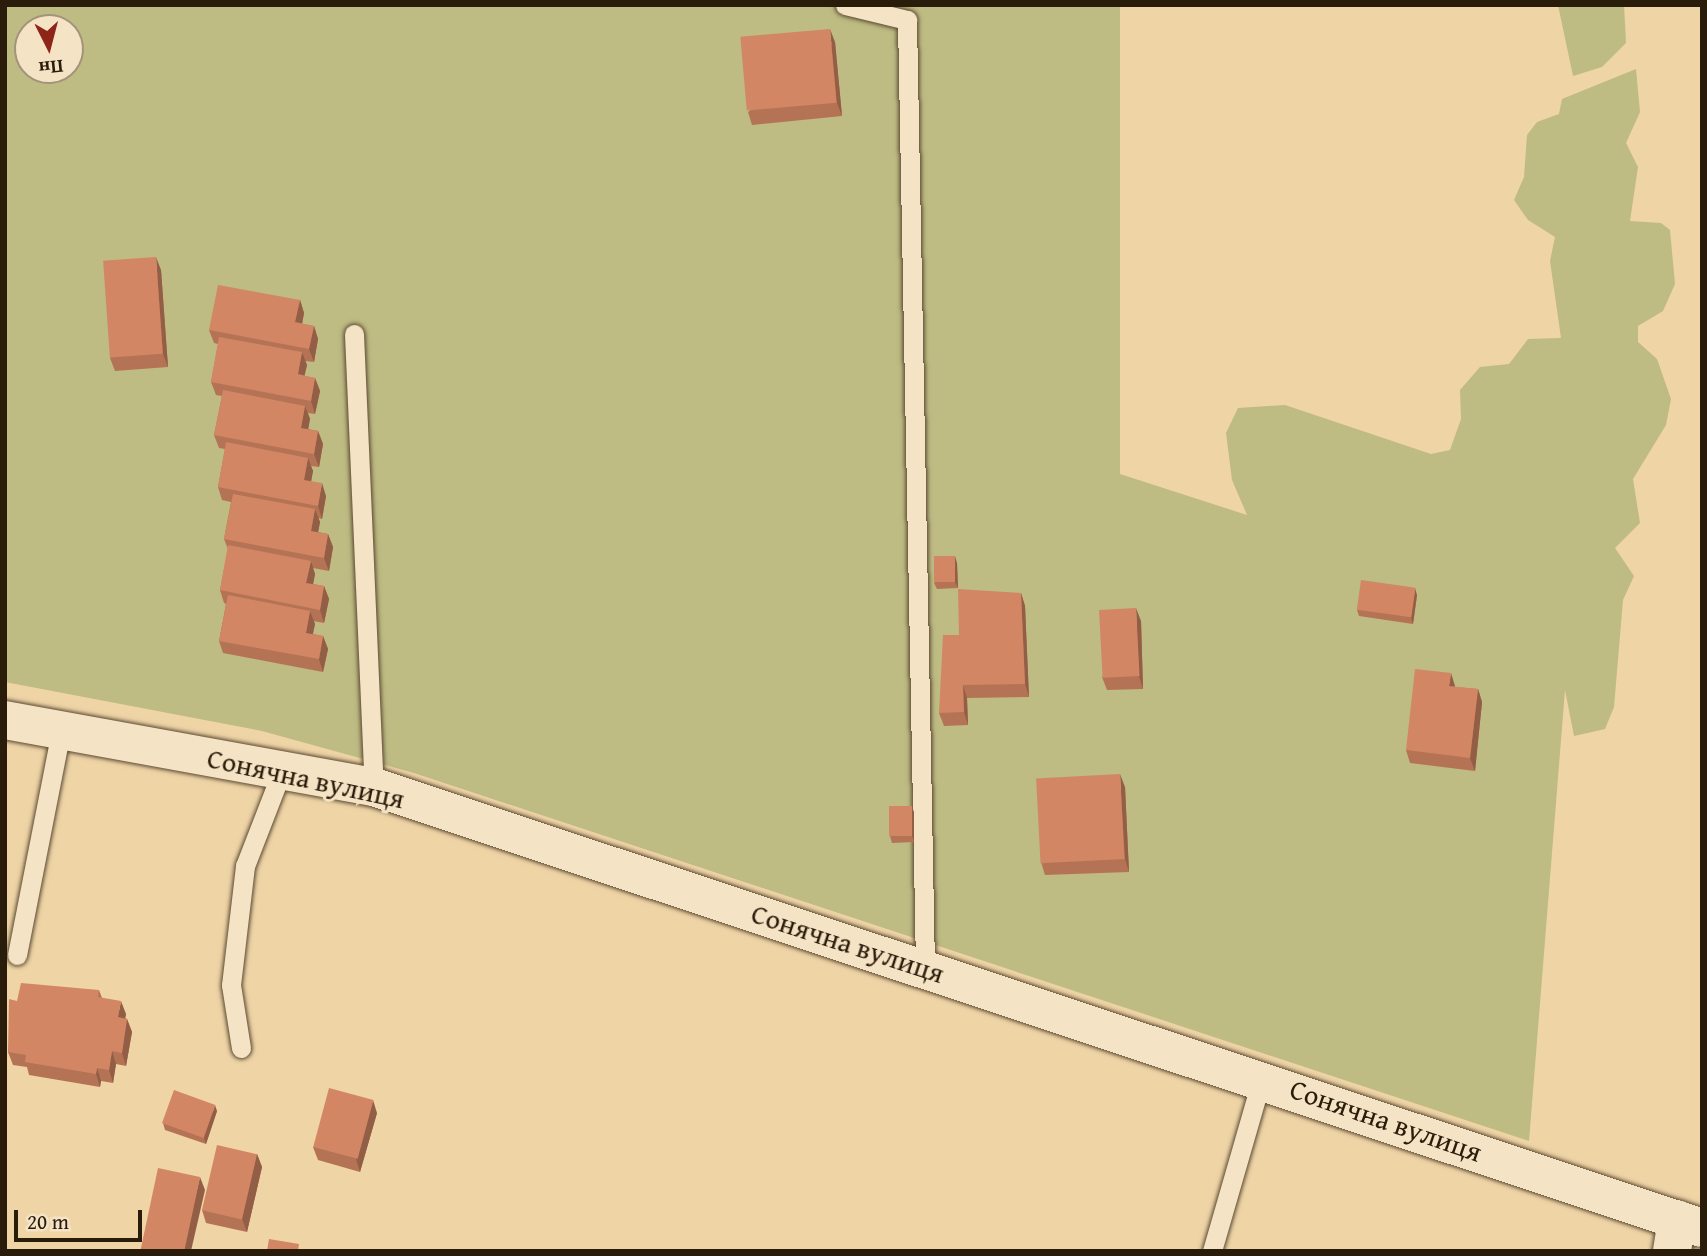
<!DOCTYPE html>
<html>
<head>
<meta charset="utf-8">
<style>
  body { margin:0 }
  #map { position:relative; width:1707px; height:1256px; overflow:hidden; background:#efd4a6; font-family:"Gentium Book Plus",serif }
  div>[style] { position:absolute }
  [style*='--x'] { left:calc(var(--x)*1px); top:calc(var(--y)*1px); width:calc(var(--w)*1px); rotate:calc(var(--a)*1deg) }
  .green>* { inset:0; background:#bebb83 }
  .roads { filter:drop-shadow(0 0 2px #5b4a32) drop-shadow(0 0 2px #5b4a32) }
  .service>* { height:19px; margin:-9.5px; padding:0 9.5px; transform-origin:9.5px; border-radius:9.5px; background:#f5e3c5 }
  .minor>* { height:38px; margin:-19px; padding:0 19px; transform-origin:19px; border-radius:19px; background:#f5e3c5 }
  .wall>* { inset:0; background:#b57356 }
  .shaded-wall>* { inset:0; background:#935e46 }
  .building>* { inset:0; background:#d28664; transform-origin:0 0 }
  span { translate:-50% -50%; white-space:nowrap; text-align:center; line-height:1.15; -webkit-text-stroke:6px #f5e3c5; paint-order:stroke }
  .street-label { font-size:28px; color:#2a1c0b }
  .frame { position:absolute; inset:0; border:7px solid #2a1c0b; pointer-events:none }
  .north { position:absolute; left:14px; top:14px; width:70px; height:70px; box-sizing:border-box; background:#f5e3c5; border:2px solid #a4937b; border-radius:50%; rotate:174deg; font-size:19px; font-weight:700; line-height:28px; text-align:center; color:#2a1c0b }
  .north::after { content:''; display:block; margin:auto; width:24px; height:32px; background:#8f2418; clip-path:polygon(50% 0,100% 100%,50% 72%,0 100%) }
  .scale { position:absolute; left:14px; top:1210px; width:128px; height:32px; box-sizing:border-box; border:4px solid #2a1c0b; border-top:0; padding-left:9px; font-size:21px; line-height:24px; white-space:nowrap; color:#2a1c0b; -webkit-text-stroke:5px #f5e3c5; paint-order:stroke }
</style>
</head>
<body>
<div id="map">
  <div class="green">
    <i style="clip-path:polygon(evenodd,5px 5px,1120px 5px,1120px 474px,1247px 515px,1232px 480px,1226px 433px,1238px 408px,1285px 405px,1431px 454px,1450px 450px,1461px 419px,1460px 390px,1480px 367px,1509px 364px,1528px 339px,1561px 338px,1550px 261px,1555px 237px,1528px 220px,1514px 200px,1524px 177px,1527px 135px,1537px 122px,1559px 114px,1562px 99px,1636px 69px,1640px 112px,1626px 143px,1638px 167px,1630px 221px,1661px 223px,1670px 230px,1675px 284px,1663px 311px,1638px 326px,1638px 342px,1657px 359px,1671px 399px,1666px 425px,1633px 479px,1640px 523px,1615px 548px,1634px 576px,1623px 600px,1614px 707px,1605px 729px,1574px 736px,1565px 690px,1529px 1141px,414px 773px,262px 731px,5px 682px,5px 5px,28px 28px,70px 28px,70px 70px,28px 70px,28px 28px)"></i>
    <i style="clip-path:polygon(1558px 5px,1624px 5px,1626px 43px,1602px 67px,1573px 76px)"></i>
  </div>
  <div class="roads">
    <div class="service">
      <i style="--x:845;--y:5;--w:64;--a:13.6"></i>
      <i style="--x:907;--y:20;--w:949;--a:88.91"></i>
      <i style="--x:354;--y:334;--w:453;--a:87.5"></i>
      <i style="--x:17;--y:955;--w:228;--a:-78.9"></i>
      <i style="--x:241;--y:1048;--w:64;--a:-99"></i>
      <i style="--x:231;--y:985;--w:120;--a:-83.3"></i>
      <i style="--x:245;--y:866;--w:105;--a:-68.8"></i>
      <i style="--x:1212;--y:1251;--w:180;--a:-73.9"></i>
    </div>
    <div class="minor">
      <i style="--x:5;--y:720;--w:375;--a:10.3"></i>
      <i style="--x:374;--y:787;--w:1399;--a:18.37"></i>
      <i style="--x:1672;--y:1251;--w:32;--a:-81"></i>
    </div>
  </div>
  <div class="wall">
    <i style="clip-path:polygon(835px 42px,842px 116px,752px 125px,748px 112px)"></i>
    <i style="clip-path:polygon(161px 270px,168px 367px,115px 371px,110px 358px)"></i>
    <i style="clip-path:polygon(300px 300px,304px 313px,302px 324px,314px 326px,318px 339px,314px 362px,305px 361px,307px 365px,304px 376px,315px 378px,320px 391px,315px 414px,308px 413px,310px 419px,308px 429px,318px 431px,323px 444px,319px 467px,311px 466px,313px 471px,311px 481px,326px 496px,322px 519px,318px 518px,320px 522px,318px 532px,328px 534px,333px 547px,329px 571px,313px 568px,315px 574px,313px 584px,324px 586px,329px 599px,324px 623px,313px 621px,315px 624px,313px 634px,323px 636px,328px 649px,323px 672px,223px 653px,219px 641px,226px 604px,224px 603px,220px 590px,228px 549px,224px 539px,231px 502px,222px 500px,218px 487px,225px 449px,219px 448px,214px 435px,222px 396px,216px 395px,211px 382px,218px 344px,214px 343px,209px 330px)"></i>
    <i style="clip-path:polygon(957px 563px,958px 588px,937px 589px,934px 583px)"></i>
    <i style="clip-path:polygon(1021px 593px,1025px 606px,1029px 697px,967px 698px,968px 725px,944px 726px,939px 713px,959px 635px)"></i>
    <i style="clip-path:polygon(1417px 595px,1413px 624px,1359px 616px,1357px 610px)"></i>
    <i style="clip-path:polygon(1141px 621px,1143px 689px,1107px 690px,1102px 677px)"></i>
    <i style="clip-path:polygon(1455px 687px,1478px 689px,1482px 702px,1475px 771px,1410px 763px,1406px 750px)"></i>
    <i style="clip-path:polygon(1125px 787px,1129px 872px,1045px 875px,1041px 862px)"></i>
    <i style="clip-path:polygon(914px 812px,914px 842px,892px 843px,890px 836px)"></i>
    <i style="clip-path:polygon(99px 990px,102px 998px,126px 1014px,125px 1018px,127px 1019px,132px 1032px,126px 1066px,116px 1064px,113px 1083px,101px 1081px,100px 1087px,29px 1075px,27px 1067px,13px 1065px,8px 1052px,17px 1001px)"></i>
    <i style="clip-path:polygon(217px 1111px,206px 1144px,165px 1130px,163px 1123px)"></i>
    <i style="clip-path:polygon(377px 1113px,360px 1172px,318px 1160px,313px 1147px)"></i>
    <i style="clip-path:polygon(257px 1154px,262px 1167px,247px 1232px,206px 1223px,202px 1210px)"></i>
  </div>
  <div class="shaded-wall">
    <i style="clip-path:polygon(830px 29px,835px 42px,842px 116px,837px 103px)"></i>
    <i style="clip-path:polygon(156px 257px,161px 270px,168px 367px,163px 354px)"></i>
    <i style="clip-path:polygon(300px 300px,304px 313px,300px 335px,295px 322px)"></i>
    <i style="clip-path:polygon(314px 326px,318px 339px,314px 362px,309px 349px)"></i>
    <i style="clip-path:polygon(302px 352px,307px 365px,302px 387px,298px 374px)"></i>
    <i style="clip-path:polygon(315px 378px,320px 391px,315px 414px,311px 401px)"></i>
    <i style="clip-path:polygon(305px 406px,310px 419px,306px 441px,301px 428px)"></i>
    <i style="clip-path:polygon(318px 431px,323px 444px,319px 467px,314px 454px)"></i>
    <i style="clip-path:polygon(308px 458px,313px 471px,309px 493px,304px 480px)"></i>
    <i style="clip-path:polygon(322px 483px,326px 496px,322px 519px,318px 506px)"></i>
    <i style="clip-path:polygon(315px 509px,320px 522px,316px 544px,311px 531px)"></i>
    <i style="clip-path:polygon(328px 534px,333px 547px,329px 571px,324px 558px)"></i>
    <i style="clip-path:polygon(955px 556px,957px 563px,958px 588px,955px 582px)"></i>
    <i style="clip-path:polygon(311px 561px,315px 574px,311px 595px,306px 583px)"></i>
    <i style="clip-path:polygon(324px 586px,329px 599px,324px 623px,320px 610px)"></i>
    <i style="clip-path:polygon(1415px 588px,1417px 595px,1413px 624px,1411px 617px)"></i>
    <i style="clip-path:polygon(1021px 593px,1025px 606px,1029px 697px,1025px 684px)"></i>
    <i style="clip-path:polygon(1136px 608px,1141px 621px,1143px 689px,1139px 676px)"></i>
    <i style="clip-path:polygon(310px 611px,315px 624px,310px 646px,306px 633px)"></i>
    <i style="clip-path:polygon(323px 636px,328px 649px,323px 672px,319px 659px)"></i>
    <i style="clip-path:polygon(1451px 673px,1455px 686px,1454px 699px,1449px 686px)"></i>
    <i style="clip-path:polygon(963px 685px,967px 698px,968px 725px,964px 712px)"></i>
    <i style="clip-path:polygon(1478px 689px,1482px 702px,1475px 771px,1470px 758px)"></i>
    <i style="clip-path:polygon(1120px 774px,1125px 787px,1129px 872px,1125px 859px)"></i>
    <i style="clip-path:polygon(912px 806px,914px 812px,914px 842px,912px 836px)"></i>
    <i style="clip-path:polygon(121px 1001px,126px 1014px,123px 1030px,118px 1017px)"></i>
    <i style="clip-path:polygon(127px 1019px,132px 1032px,126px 1066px,122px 1053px)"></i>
    <i style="clip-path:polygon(112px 1051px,116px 1064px,113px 1083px,109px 1070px)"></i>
    <i style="clip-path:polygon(97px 1068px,101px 1081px,100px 1087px,96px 1074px)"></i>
    <i style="clip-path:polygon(373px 1100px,377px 1113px,360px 1172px,356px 1159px)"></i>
    <i style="clip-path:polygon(215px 1105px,217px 1111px,206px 1144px,204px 1138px)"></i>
    <i style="clip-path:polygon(257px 1154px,262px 1167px,247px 1232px,242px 1219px)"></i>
    <i style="clip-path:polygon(200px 1177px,205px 1190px,191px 1251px,183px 1251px)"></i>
  </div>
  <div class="building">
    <i style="left:830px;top:29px;width:74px;height:90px;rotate:85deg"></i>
    <i style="left:156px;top:257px;width:97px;height:53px;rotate:86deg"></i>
    <i style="clip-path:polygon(218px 285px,300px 300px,295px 322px,314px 326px,309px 349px,209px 330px)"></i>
    <i style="clip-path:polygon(219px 337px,302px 352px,298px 374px,315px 378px,311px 401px,211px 382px)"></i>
    <i style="clip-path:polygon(223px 390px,305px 406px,301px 428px,318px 431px,314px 454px,214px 435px)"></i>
    <i style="clip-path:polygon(226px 442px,308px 458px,304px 480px,322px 483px,318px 506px,218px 487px)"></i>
    <i style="clip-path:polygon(233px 494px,315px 509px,311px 531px,328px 534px,324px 558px,224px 539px)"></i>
    <i style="clip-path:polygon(228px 545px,311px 561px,306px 583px,324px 586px,320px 610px,220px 590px)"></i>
    <i style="left:955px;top:556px;width:26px;height:21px;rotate:90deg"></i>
    <i style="left:1361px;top:580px;width:55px;height:30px;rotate:8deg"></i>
    <i style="clip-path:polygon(958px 589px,1021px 593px,1025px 684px,963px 685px,964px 712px,939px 713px,943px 635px,959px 635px)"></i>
    <i style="clip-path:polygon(228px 595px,310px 611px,306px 633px,323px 636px,319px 659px,219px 641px)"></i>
    <i style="left:1136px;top:608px;width:68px;height:37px;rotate:87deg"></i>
    <i style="clip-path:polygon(1415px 669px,1451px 673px,1449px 686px,1478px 689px,1470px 758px,1406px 750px)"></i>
    <i style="left:1120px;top:774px;width:85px;height:84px;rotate:87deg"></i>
    <i style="left:889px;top:806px;width:23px;height:30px"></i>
    <i style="clip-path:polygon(21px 983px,99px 990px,98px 997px,121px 1001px,118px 1017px,127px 1019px,122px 1053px,112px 1051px,109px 1070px,97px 1068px,96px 1074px,25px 1062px,26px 1055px,8px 1052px,9px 999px,17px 1001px)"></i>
    <i style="left:329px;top:1088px;width:46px;height:61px;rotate:15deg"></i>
    <i style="left:174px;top:1090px;width:44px;height:35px;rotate:20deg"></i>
    <i style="left:217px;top:1145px;width:41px;height:67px;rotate:13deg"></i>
    <i style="left:158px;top:1168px;width:43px;height:85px;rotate:12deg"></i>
    <i style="clip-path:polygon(269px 1239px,299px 1244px,298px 1251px,267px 1251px)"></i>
  </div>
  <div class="street-label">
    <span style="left:306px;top:778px;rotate:12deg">Сонячна вулиця</span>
    <span style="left:848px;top:943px;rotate:18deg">Сонячна вулиця</span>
    <span style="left:1386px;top:1120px;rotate:19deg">Сонячна вулиця</span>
  </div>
  <div class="frame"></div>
  <div class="north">Пн</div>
  <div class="scale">20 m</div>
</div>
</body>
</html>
